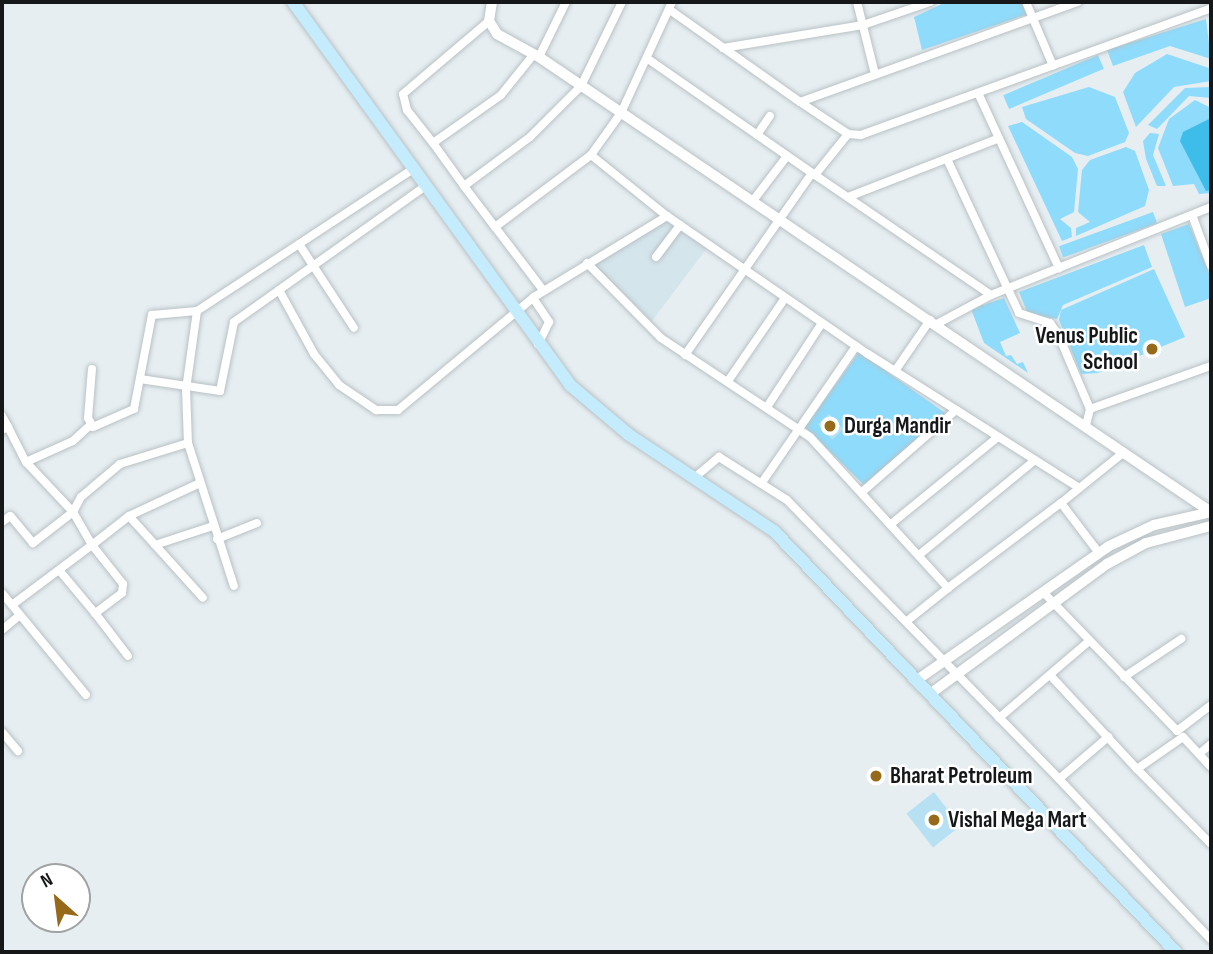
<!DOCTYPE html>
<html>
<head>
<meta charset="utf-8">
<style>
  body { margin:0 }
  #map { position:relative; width:1213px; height:954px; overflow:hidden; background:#e6eef2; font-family:"Sofia Sans Condensed",sans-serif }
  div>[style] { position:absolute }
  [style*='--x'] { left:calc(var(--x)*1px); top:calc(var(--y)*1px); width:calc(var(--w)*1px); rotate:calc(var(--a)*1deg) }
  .built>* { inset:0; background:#d4e5ec }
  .green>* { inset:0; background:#8fdbfb; transform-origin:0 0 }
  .water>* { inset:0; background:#3ebdeb }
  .building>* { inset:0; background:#b7e1f3; transform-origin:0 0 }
  .roads { filter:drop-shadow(0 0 2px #b9c1c4) drop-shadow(0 0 2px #b9c1c4) }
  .minor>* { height:8px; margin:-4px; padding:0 4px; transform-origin:4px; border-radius:4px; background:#fff }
  .tertiary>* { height:10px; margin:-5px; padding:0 5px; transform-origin:5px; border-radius:5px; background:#fff }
  .primary>* { height:12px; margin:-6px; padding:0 6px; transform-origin:6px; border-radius:6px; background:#c5ecfd }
  .dots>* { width:19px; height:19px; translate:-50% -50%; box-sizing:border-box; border:4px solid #fff; border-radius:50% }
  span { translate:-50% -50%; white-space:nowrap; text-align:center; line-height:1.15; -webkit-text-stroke:5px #fff; paint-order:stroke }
  .poi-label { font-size:23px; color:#151719; font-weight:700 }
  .right { translate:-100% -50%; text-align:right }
  .left { translate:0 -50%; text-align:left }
  .frame { position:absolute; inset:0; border:4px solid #151719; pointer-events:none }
  .north { position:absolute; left:21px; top:863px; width:70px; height:70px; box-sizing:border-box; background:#fff; border:2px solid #a1a2a3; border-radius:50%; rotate:332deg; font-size:19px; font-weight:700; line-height:28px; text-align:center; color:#151719 }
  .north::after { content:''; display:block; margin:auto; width:24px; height:32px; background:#976a19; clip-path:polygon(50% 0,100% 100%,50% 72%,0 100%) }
</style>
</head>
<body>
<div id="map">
  <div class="built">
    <i style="clip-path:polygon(668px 220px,707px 248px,649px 325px,593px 263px)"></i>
  </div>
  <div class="green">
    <i style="clip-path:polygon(946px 2px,1023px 2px,1028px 14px,922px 50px,914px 17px)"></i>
    <i style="clip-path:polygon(1206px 19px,1211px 59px,1170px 46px,1113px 66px,1107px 50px)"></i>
    <i style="clip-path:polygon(1167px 54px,1209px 68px,1211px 81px,1174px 87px,1136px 127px,1123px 92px,1135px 73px)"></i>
    <i style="left:1098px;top:55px;width:15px;height:103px;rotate:67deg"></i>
    <i style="clip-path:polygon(1089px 87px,1115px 97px,1129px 133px,1125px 142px,1088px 156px,1075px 153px,1026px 119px,1022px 107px)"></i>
    <i style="clip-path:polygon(1211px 87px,1211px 98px,1189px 96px,1157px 129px,1148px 125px,1185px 88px)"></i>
    <i style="clip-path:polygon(1195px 100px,1211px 108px,1211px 193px,1199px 194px,1194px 184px,1173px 186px,1158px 148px,1169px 119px)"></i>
    <i style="clip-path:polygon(1022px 122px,1072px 157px,1078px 169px,1074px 212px,1060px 219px,1071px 228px,1072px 237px,1062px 241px,1008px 126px)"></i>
    <i style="clip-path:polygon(1150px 133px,1159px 134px,1153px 155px,1166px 186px,1157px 186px,1146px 159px,1143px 141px)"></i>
    <i style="clip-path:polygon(1126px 147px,1135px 151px,1149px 190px,1145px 206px,1076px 236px,1076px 228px,1090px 222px,1078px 212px,1082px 170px,1090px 160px)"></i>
    <i style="left:1153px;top:212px;width:12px;height:100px;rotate:70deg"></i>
    <i style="clip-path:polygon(1189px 224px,1211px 278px,1211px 298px,1185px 307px,1161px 234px)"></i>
    <i style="clip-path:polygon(1144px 245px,1152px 267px,1063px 305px,1057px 319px,1028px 314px,1019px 292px)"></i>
    <i style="clip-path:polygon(1154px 269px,1185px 337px,1098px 373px,1081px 374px,1059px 320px,1061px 310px)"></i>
    <i style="clip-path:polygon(1004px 298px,1020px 333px,1000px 342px,1006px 356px,1011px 355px,1017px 364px,1023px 362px,1028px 373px,984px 343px,971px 309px)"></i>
    <i style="clip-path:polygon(859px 352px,948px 415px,865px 486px,805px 427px)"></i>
  </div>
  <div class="water">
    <i style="clip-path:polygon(1211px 118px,1211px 190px,1206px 191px,1180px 141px,1183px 132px)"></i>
  </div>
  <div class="building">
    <i style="left:829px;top:414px;width:21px;height:15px;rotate:47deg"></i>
    <i style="left:934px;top:792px;width:43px;height:35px;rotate:52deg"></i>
  </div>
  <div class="roads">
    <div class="minor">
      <i style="--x:857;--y:2;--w:74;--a:76"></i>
      <i style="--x:1026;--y:2;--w:69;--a:67.1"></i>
      <i style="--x:670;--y:10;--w:159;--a:35.3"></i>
      <i style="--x:800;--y:102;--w:295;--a:-19.8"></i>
      <i style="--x:723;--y:48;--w:142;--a:-9.3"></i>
      <i style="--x:863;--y:25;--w:71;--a:-18.9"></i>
      <i style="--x:539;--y:57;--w:61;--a:-63.9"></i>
      <i style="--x:648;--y:59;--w:203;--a:34.8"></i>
      <i style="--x:815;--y:175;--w:53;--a:-51.2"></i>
      <i style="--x:979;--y:95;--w:191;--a:65.2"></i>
      <i style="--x:800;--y:102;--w:58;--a:33.7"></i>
      <i style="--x:848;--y:134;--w:13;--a:4"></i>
      <i style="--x:861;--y:135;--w:372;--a:-19.9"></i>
      <i style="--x:757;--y:135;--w:23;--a:-56"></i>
      <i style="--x:433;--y:143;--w:42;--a:-128.2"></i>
      <i style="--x:407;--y:110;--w:16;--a:-104"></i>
      <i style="--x:403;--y:94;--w:113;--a:-40.3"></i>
      <i style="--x:591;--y:155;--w:97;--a:38.8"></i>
      <i style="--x:947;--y:159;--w:170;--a:64.9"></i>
      <i style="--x:1019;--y:313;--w:33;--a:18"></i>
      <i style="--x:1050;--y:323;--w:14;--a:54"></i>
      <i style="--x:1058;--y:334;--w:82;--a:66.9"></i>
      <i style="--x:1090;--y:409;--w:16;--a:104"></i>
      <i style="--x:815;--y:175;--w:213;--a:34.3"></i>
      <i style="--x:991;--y:295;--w:61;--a:151.8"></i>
      <i style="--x:464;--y:186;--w:53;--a:-125.8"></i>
      <i style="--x:433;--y:143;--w:83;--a:-35.2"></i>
      <i style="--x:501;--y:95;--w:53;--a:-51.2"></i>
      <i style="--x:848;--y:197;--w:162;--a:-21.3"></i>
      <i style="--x:752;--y:202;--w:58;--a:-52.7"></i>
      <i style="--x:1192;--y:215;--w:54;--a:69.6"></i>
      <i style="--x:495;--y:227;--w:51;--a:-127.1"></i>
      <i style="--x:464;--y:186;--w:82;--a:-36.6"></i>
      <i style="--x:530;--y:137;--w:72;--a:-45"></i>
      <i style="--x:581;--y:86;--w:93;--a:-64"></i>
      <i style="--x:299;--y:244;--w:100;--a:56.8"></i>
      <i style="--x:656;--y:257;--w:40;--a:-53"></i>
      <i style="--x:587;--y:263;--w:105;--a:45.4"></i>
      <i style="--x:661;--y:338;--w:179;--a:33.6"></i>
      <i style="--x:810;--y:437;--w:205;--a:47.6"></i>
      <i style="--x:948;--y:588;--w:141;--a:-37"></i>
      <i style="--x:279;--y:290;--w:178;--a:-35.4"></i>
      <i style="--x:543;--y:290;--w:79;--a:-127.3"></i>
      <i style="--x:495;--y:227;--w:120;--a:-36.9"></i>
      <i style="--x:591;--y:155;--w:52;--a:-54.5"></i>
      <i style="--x:621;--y:113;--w:122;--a:-65.3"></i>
      <i style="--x:991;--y:295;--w:237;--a:-21.8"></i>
      <i style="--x:533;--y:298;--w:29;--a:56"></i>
      <i style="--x:549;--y:322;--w:25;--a:116"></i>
      <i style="--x:197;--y:311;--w:257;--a:-33.3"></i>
      <i style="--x:685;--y:355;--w:222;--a:-55.1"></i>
      <i style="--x:92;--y:369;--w:49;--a:94.7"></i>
      <i style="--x:88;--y:418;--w:10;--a:61"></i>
      <i style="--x:93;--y:427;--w:45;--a:-23.7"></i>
      <i style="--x:134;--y:409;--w:96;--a:-79.2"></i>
      <i style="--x:152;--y:315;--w:45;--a:-5.1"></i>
      <i style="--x:197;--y:311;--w:79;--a:98"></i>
      <i style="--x:186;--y:389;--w:54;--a:87.9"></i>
      <i style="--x:895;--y:371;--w:62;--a:-55.5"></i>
      <i style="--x:140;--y:379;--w:81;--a:8.5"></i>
      <i style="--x:220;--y:391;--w:70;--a:-78.5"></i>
      <i style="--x:234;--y:322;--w:55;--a:-35.4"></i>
      <i style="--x:279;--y:290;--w:73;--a:61.3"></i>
      <i style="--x:314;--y:354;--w:40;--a:51"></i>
      <i style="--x:339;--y:385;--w:45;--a:34"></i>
      <i style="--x:376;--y:410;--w:22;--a:0"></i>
      <i style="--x:398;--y:410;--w:177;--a:-39.7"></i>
      <i style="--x:534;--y:297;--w:156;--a:-31.3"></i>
      <i style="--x:667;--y:216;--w:244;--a:34.5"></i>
      <i style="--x:868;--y:354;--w:250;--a:32.4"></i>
      <i style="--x:728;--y:381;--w:101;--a:-55.5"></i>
      <i style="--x:767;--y:407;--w:100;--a:-56.8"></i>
      <i style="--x:1090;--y:409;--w:128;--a:-19.6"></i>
      <i style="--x:2;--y:416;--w:13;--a:61"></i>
      <i style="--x:2;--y:430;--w:7;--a:-27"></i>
      <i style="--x:8;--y:427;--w:39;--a:63"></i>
      <i style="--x:26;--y:462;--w:69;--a:46.8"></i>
      <i style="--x:73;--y:512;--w:51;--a:142.2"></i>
      <i style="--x:33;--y:543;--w:35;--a:-130"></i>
      <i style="--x:10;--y:516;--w:10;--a:143"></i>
      <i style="--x:26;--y:462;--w:51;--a:-24.1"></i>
      <i style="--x:73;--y:441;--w:23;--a:-43"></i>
      <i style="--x:694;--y:478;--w:33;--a:-40"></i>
      <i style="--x:719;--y:457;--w:80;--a:32.3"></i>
      <i style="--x:787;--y:500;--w:390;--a:45.7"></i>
      <i style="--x:1059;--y:779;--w:65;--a:-40.6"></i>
      <i style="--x:763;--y:481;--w:164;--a:-55.4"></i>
      <i style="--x:200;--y:483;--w:78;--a:155.1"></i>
      <i style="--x:129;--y:516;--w:47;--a:141.9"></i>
      <i style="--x:92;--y:545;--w:38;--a:-120"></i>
      <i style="--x:73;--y:512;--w:17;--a:-62"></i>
      <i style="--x:81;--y:497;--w:51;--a:-40.2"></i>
      <i style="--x:120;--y:464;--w:71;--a:-17.2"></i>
      <i style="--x:188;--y:443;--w:150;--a:72.2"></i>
      <i style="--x:862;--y:492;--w:125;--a:-41.1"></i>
      <i style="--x:129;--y:516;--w:110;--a:47.9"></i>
      <i style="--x:891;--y:524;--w:138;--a:-39.1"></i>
      <i style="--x:217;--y:539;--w:43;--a:-21.8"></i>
      <i style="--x:155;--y:545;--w:61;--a:-18.1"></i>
      <i style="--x:1099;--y:553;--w:63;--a:-127.2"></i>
      <i style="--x:1061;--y:503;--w:81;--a:-39"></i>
      <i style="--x:919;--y:555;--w:150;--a:-39.3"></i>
      <i style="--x:59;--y:570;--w:56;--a:50.1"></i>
      <i style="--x:1043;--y:592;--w:193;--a:46"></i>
      <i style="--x:1177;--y:731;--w:43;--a:-37.4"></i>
      <i style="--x:2;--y:593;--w:132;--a:50.5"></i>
      <i style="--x:12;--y:605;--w:100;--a:-36.9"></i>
      <i style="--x:92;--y:545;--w:50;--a:51.5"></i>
      <i style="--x:123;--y:584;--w:9;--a:96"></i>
      <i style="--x:122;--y:593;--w:34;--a:143"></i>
      <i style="--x:95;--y:613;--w:54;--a:52.5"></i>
      <i style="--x:907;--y:621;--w:53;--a:-38.8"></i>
      <i style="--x:2;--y:630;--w:23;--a:-40"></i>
      <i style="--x:1050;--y:675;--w:128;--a:47.2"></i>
      <i style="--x:1124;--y:677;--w:69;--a:-33.7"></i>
      <i style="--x:999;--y:718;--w:117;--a:-40.5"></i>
      <i style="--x:2;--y:732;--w:25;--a:50"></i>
      <i style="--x:1199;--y:754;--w:16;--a:-40"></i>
      <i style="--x:1211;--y:767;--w:41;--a:-133"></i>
      <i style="--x:1183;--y:737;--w:56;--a:145.2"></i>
      <i style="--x:1137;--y:769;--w:105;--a:45.4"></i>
      <i style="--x:1059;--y:779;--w:221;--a:46.6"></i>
    </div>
    <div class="tertiary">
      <i style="--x:492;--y:2;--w:19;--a:99"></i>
      <i style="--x:489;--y:21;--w:15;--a:58"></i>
      <i style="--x:497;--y:34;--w:48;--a:28.7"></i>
      <i style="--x:539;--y:57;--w:812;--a:34.1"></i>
      <i style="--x:917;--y:680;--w:234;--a:-34.9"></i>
      <i style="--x:1109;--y:546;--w:50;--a:-25"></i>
      <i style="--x:1154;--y:525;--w:58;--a:-12.8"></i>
      <i style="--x:930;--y:694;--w:220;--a:-36.3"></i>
      <i style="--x:1107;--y:564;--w:44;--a:-28.3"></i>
      <i style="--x:1146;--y:543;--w:67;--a:-14.7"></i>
    </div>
    <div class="primary">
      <i style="--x:293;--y:2;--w:473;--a:54.1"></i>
      <i style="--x:570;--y:385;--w:76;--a:40.2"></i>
      <i style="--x:628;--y:434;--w:175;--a:33.6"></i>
      <i style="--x:774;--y:531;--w:582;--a:46.32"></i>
    </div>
  </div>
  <div class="dots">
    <i style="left:1152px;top:349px;background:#976a19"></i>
    <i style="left:830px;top:426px;background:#976a19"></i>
    <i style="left:876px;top:776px;background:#976a19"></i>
    <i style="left:934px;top:820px;background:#976a19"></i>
  </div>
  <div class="poi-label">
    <span class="right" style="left:1138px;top:349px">Venus Public<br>School</span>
    <span class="left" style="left:844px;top:426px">Durga Mandir</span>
    <span class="left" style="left:890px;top:776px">Bharat Petroleum</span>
    <span class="left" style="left:948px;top:820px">Vishal Mega Mart</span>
  </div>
  <div class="frame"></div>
  <div class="north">N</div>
</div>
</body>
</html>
